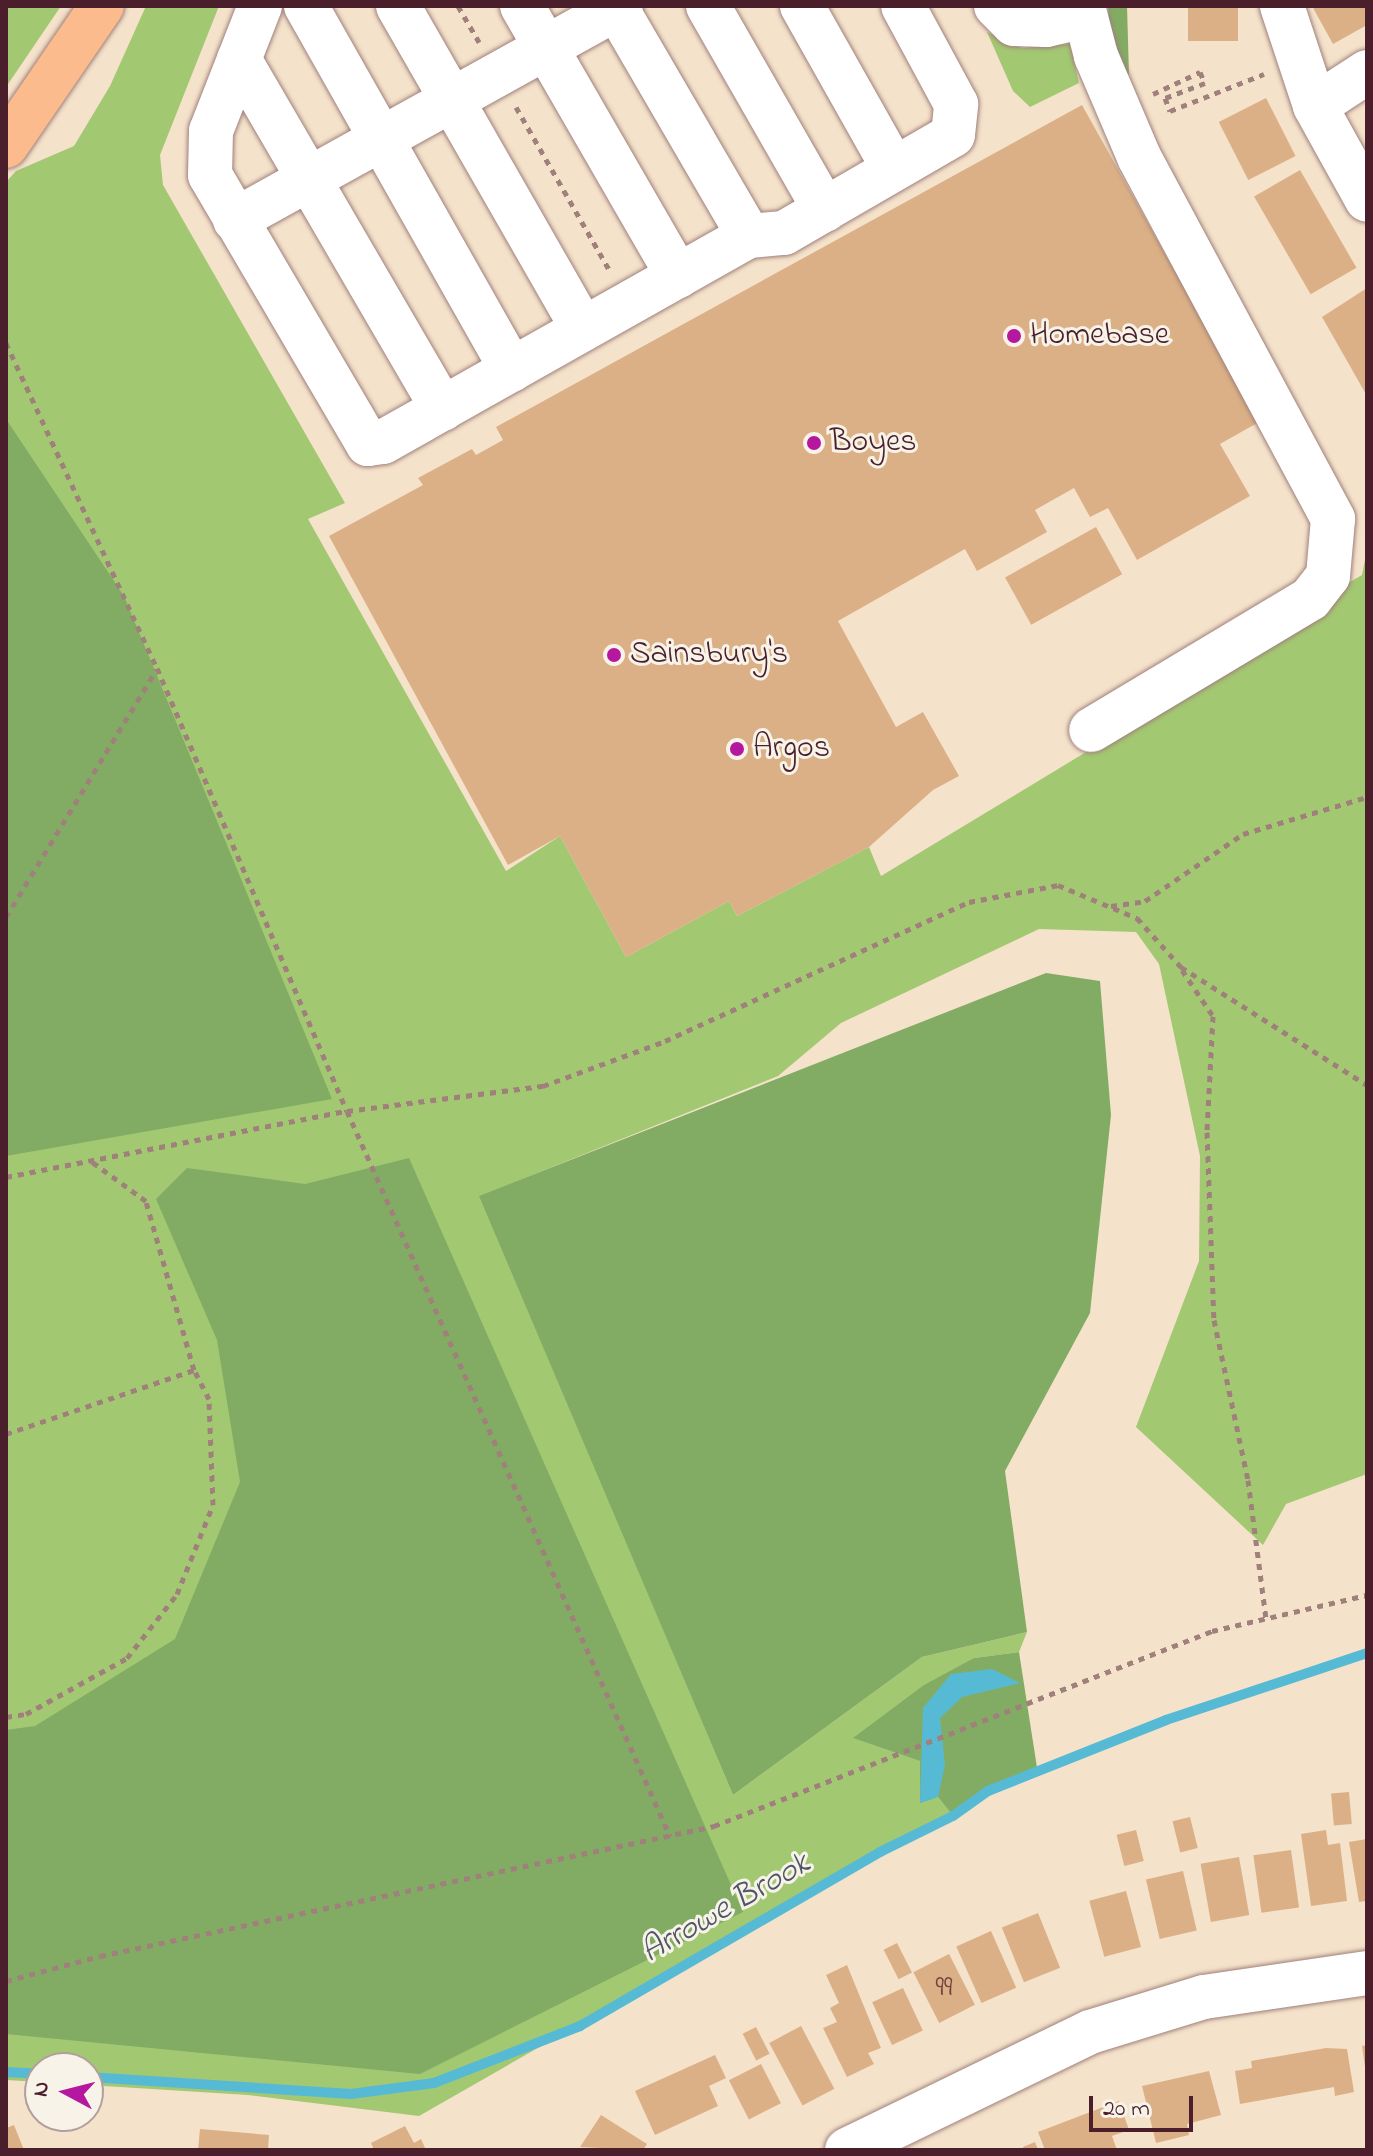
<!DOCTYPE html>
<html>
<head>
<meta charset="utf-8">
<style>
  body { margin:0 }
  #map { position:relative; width:1373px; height:2156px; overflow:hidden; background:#f5e2cb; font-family:"Indie Flower",sans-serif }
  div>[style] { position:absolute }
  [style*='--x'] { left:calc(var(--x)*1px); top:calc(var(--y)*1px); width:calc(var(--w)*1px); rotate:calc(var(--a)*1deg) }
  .green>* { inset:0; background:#a3c872 }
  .forest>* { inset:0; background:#82ac64 }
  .water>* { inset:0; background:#56bad4 }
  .stream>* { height:10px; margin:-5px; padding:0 5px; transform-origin:5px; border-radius:5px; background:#56bad4 }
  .building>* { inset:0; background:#dcb086; transform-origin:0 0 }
  .path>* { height:5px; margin-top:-2.5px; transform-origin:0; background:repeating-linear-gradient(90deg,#a0807b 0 6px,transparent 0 12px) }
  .roads { filter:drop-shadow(0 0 2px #a0807b) drop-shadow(0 0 2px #a0807b) }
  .minor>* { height:44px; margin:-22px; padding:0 22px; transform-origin:22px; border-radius:22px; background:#fff }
  .major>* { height:44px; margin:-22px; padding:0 22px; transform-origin:22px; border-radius:22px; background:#fbbb8c }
  .dots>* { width:22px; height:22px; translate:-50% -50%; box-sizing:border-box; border:4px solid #f7f3e8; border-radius:50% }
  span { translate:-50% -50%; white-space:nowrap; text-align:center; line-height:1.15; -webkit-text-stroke:6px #f7f3e8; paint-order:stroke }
  .number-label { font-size:28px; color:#6e4342 }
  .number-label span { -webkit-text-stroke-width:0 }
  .poi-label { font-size:32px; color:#4a1f2b }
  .left { translate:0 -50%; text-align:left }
  .water-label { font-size:34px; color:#4e5566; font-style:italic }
  .frame { position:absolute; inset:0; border:8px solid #4a1f2b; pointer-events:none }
  .north { position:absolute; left:24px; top:2052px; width:80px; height:80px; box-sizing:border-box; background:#f7f3e8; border:2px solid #b29e9c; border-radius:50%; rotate:277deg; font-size:22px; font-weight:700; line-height:32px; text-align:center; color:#4a1f2b }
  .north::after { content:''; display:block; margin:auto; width:28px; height:36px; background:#b5179e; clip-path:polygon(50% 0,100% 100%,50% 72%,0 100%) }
  .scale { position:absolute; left:1089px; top:2096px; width:104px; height:36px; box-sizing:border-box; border:4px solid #4a1f2b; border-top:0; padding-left:10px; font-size:24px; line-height:28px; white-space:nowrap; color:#4a1f2b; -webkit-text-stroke:6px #f7f3e8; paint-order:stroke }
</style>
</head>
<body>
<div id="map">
  <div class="green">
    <i style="clip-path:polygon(10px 6px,61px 6px,6px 87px,6px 11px)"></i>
    <i style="clip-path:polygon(146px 6px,219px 6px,160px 155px,163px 185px,345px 503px,308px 519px,506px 871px,560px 836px,626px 957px,729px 901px,737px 916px,869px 847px,881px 876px,1101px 743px,1096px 730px,1362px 575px,1367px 550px,1367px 1474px,1286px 1504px,1263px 1545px,1136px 1427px,1199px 1261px,1200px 1156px,1159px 964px,1136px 932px,1039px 929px,841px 1023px,778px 1076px,480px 1196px,733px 1795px,922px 1657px,1027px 1632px,1019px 1652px,974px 1658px,854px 1738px,921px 1761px,920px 1802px,938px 1797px,953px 1816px,880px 1852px,419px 2116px,248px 2095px,88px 2085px,88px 2068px,40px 2068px,40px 2082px,6px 2080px,6px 182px,16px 171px,74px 146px,110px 86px)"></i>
    <i style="clip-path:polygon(987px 32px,1022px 48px,1070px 44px,1079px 83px,1030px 107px,1013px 91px)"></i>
  </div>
  <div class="forest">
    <i style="clip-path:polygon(1108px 6px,1127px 6px,1129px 75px,1111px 58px)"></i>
    <i style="clip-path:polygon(6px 419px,124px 596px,332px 1099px,6px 1156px)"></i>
    <i style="clip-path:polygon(1046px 973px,1100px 981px,1111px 1115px,1090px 1313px,1005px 1471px,1027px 1632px,922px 1657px,733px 1795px,479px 1196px)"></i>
    <i style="clip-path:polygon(409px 1158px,743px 1912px,420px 2074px,6px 2034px,6px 1730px,35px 1726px,175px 1639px,240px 1482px,217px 1340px,156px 1199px,187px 1168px,305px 1184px)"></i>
    <i style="clip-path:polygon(1019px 1652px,1038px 1774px,988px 1791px,953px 1816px,938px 1797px,920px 1803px,920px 1761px,853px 1738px,924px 1685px,974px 1658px)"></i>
  </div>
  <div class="water">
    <i style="clip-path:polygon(992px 1669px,1020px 1683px,962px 1697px,940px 1718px,945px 1765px,938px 1797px,920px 1803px,923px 1708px,951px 1674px)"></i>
  </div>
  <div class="stream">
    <i style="--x:6;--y:2072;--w:34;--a:3"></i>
    <i style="--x:88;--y:2077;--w:264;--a:3.7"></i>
    <i style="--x:351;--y:2094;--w:84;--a:-7.5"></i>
    <i style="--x:434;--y:2083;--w:157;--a:-21.3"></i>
    <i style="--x:580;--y:2026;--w:347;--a:-30.1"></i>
    <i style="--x:880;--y:1852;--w:81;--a:-26.3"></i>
    <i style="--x:953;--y:1816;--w:43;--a:-35.5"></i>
    <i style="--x:988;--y:1791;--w:192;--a:-21.7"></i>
    <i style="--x:1166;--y:1720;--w:212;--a:-18.4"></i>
  </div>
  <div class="building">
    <i style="left:1188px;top:6px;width:50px;height:35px"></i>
    <i style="clip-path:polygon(1312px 6px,1367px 6px,1367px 25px,1333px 44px)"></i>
    <i style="left:1266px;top:98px;width:65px;height:53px;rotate:63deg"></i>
    <i style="clip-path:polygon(1082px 105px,1259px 422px,1220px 444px,1250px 496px,1137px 560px,1108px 508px,1090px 517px,1074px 488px,1035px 510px,1047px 532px,977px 571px,965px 549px,838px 621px,896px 727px,923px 712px,959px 776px,933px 790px,869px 847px,737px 916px,729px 901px,626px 957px,560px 836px,508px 865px,329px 536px,423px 485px,418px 478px,472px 449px,476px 455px,503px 440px,496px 427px)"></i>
    <i style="left:1300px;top:170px;width:113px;height:53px;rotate:60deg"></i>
    <i style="clip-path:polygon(1367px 288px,1367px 396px,1322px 317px)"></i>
    <i style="left:1096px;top:527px;width:54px;height:104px;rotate:61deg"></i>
    <i style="left:1349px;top:1792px;width:32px;height:18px;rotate:85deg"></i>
    <i style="left:1190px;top:1817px;width:32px;height:18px;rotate:76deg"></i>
    <i style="left:1136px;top:1830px;width:32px;height:20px;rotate:76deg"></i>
    <i style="clip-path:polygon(1326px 1830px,1328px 1845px,1340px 1843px,1347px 1901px,1311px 1906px,1301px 1834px)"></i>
    <i style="clip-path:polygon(1367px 1839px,1367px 1901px,1359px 1902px,1349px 1842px)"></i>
    <i style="left:1291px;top:1850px;width:58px;height:38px;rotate:82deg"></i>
    <i style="left:1239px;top:1857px;width:59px;height:39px;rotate:80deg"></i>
    <i style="left:1183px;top:1871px;width:61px;height:38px;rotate:77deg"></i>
    <i style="left:1126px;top:1891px;width:58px;height:38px;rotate:75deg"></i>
    <i style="left:1038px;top:1913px;width:59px;height:39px;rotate:68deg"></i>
    <i style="left:991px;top:1931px;width:62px;height:38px;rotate:66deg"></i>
    <i style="left:897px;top:1943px;width:33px;height:15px;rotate:63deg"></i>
    <i style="left:949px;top:1954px;width:57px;height:40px;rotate:63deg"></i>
    <i style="clip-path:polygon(847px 1965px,881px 2048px,868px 2053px,874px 2064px,847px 2077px,823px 2028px,837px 2022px,830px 2008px,839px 2003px,826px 1975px)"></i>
    <i style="left:903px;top:1988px;width:47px;height:34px;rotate:65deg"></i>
    <i style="left:801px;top:2026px;width:71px;height:36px;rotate:62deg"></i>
    <i style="left:756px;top:2027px;width:30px;height:15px;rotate:63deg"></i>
    <i style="clip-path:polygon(1367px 2045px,1367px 2067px,1365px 2067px,1362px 2046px)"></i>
    <i style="clip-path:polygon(1326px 2048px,1347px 2049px,1354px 2092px,1335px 2096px,1334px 2087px,1240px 2104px,1235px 2071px,1252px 2068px,1251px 2061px)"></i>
    <i style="clip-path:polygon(715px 2055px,726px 2078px,709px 2086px,718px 2106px,655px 2135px,635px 2091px)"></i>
    <i style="left:761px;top:2064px;width:44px;height:36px;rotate:63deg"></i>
    <i style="clip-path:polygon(1209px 2071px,1221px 2115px,1187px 2124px,1189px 2135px,1156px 2143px,1142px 2086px)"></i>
    <i style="clip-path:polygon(1119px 2101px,1129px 2130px,1112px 2136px,1117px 2150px,1045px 2150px,1038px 2132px)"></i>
    <i style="clip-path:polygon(601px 2115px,647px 2144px,643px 2150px,580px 2147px)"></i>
    <i style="clip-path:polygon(14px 2125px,24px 2150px,6px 2150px,6px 2128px)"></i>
    <i style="clip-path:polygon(405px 2126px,414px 2143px,421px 2139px,426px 2150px,374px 2150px,371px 2143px)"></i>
    <i style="clip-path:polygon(200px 2129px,269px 2135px,268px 2150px,198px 2150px)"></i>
    <i style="clip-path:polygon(1035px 2142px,1038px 2150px,1024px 2150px,1023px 2147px)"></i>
  </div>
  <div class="path">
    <i style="--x:458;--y:6;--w:42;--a:59.7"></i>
    <i style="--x:1153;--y:94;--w:52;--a:-25.1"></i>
    <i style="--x:1200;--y:72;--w:12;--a:66"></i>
    <i style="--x:1205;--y:83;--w:43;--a:159.4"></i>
    <i style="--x:1165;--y:98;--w:14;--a:69"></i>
    <i style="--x:1170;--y:111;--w:101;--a:-21.5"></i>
    <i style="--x:516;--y:107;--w:189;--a:60.2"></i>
    <i style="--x:6;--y:343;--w:358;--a:65.1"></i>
    <i style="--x:157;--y:668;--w:482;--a:66.8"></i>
    <i style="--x:347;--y:1111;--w:198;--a:-7.3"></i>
    <i style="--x:543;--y:1086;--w:130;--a:-20.2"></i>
    <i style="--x:665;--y:1041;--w:334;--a:-24.6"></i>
    <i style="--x:969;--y:902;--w:91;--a:-10.8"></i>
    <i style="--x:1058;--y:885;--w:86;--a:22.7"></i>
    <i style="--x:1137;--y:918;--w:66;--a:48.1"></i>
    <i style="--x:1181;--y:967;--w:220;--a:32.4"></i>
    <i style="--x:1111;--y:906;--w:34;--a:-8"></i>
    <i style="--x:1145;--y:901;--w:119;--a:-34.4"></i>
    <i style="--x:1243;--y:834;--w:129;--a:-16.6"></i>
    <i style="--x:6;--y:917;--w:290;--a:-58.7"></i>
    <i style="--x:1182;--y:970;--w:55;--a:56"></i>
    <i style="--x:1213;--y:1016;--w:116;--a:93"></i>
    <i style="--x:1207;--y:1132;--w:188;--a:87.9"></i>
    <i style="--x:1214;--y:1320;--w:164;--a:78"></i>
    <i style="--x:1248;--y:1480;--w:139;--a:82.6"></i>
    <i style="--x:6;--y:1177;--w:347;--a:-11"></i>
    <i style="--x:347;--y:1111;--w:794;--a:65.99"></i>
    <i style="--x:6;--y:1434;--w:199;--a:-18.8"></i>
    <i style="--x:194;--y:1370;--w:176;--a:-105.9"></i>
    <i style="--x:146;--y:1201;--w:68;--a:-144"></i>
    <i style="--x:6;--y:1717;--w:20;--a:-9"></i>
    <i style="--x:26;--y:1714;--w:115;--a:-29"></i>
    <i style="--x:127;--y:1658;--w:81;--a:-52"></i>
    <i style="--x:177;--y:1594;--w:96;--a:-68"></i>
    <i style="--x:213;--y:1505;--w:106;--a:-92.2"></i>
    <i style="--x:209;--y:1399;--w:33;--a:-117"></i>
    <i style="--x:6;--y:1981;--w:97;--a:-14.9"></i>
    <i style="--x:100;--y:1956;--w:628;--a:-11.95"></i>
    <i style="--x:714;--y:1826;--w:535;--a:-21.38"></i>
    <i style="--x:1212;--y:1631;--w:159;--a:-13.1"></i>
  </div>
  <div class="roads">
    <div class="minor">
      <i style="--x:260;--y:6;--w:134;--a:111.4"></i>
      <i style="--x:211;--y:131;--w:44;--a:91.3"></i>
      <i style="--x:210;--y:175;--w:312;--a:59.6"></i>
      <i style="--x:368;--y:444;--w:15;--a:-8"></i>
      <i style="--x:383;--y:442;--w:420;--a:-29.4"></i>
      <i style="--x:749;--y:236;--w:35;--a:-5"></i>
      <i style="--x:784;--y:233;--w:195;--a:-30.1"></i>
      <i style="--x:953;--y:135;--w:31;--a:-84"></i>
      <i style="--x:956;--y:104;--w:111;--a:-118.4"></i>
      <i style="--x:306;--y:6;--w:418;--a:60.5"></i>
      <i style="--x:398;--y:6;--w:372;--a:60.2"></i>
      <i style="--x:522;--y:6;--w:312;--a:60"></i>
      <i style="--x:615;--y:6;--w:266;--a:59.8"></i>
      <i style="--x:708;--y:6;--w:235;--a:60.2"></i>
      <i style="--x:802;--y:6;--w:187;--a:60.6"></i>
      <i style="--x:996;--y:6;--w:25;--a:45"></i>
      <i style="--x:1014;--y:24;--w:32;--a:2"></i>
      <i style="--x:1046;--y:25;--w:40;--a:-13"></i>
      <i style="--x:1083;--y:6;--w:52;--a:75.4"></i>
      <i style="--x:1096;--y:56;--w:110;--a:66.9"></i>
      <i style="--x:1139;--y:157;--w:411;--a:61.8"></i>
      <i style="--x:1333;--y:519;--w:57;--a:95"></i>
      <i style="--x:1328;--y:576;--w:29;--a:128"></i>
      <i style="--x:1310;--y:599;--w:255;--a:149.1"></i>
      <i style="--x:1282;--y:6;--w:105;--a:71.7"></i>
      <i style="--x:1315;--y:106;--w:62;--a:-33.2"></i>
      <i style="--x:239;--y:59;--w:405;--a:59.8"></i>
      <i style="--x:1315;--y:106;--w:107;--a:61"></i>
      <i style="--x:235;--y:220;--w:441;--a:-29"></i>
      <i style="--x:847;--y:2150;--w:270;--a:-25.9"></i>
      <i style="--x:1090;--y:2032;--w:119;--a:-17.1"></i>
      <i style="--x:1204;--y:1997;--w:165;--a:-8.4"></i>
    </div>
    <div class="major">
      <i style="--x:6;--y:146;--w:170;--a:-55.6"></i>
    </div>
  </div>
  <div class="dots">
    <i style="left:1014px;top:336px;background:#b5179e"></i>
    <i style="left:814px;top:443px;background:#b5179e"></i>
    <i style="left:614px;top:655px;background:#b5179e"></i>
    <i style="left:737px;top:749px;background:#b5179e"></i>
  </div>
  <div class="number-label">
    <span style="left:944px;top:1989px">99</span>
  </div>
  <div class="poi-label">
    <span class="left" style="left:1030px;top:336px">Homebase</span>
    <span class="left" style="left:830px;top:443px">Boyes</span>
    <span class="left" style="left:630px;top:655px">Sainsbury's</span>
    <span class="left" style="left:753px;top:749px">Argos</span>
  </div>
  <div class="water-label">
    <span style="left:726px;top:1909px;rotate:-30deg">Arrowe Brook</span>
  </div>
  <div class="frame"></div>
  <div class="north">N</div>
  <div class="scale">20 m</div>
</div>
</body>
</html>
